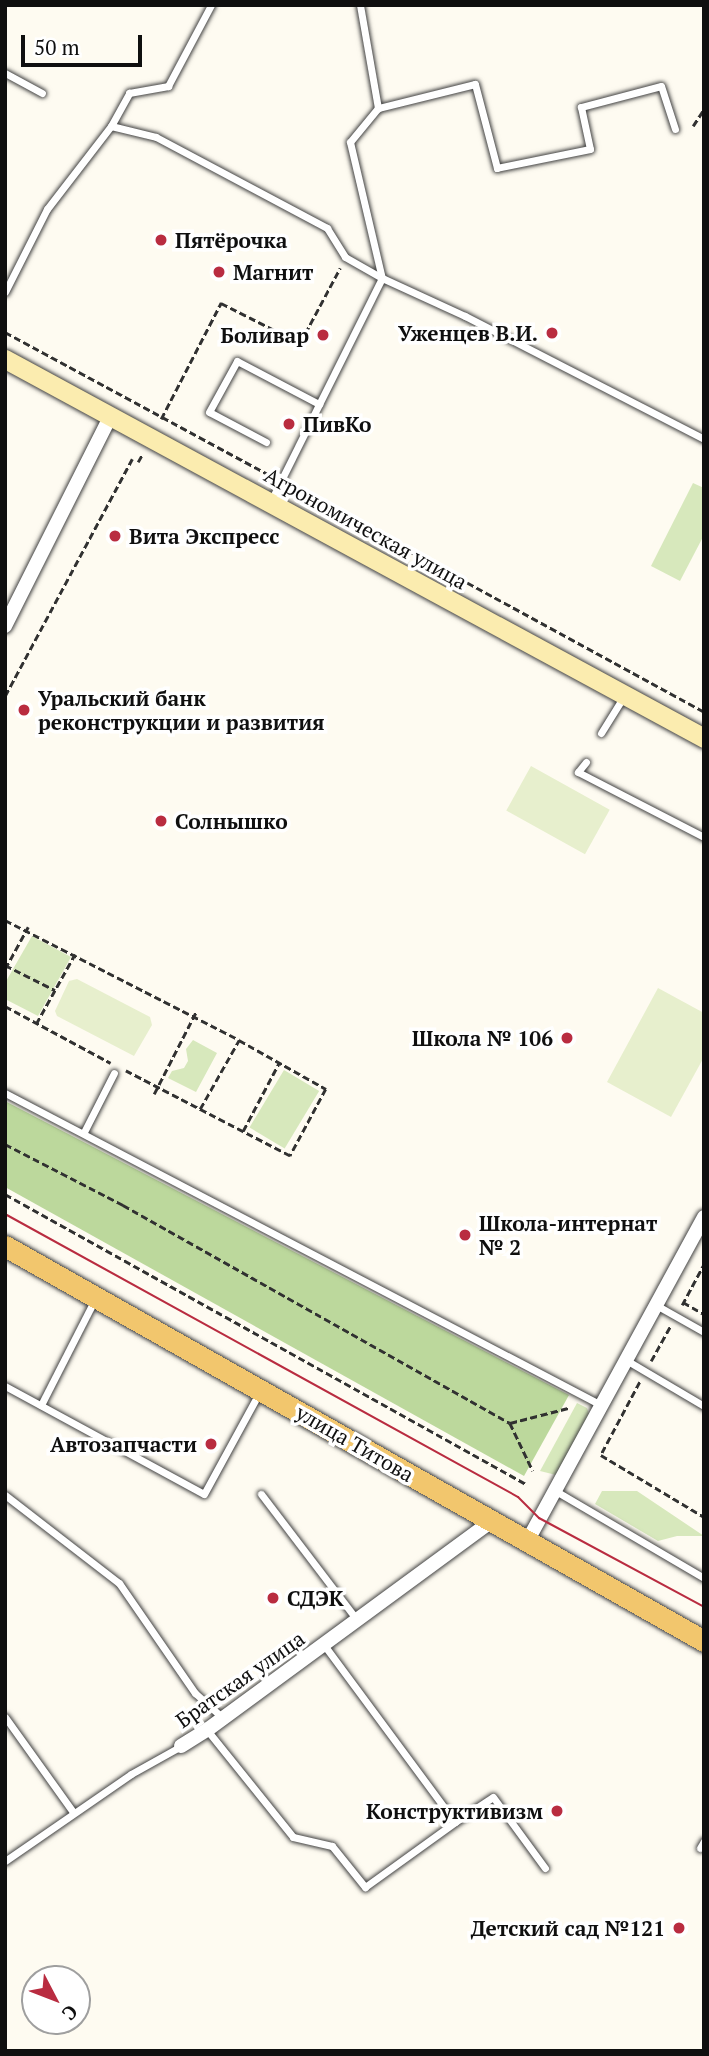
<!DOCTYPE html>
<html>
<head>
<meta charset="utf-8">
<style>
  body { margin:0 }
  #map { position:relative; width:709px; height:2056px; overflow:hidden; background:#fefbf1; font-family:"PT Serif",serif }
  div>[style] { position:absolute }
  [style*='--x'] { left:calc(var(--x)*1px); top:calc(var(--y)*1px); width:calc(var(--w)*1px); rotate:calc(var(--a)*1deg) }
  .green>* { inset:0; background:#d7e8bc; transform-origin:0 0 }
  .forest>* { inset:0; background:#bcd89c }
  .pitch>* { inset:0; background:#e7efcd; transform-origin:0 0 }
  .path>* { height:2.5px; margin-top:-1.25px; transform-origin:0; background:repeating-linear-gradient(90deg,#313131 0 7px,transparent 0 10.5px) }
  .roads { filter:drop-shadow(0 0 2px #424242) drop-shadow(0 0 2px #424242) }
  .lane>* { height:7px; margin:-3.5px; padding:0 3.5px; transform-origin:3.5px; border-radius:3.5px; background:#fff }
  .street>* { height:14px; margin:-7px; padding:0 7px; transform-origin:7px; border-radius:7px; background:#fff }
  .secondary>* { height:19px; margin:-9.5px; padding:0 9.5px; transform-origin:9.5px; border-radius:9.5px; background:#fbecaf }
  .primary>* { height:21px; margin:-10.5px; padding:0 10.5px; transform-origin:10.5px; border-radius:10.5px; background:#f2c66d }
  .tram>* { height:2px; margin:-1px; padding:0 1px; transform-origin:1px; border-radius:1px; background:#b92c40 }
  .dots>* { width:19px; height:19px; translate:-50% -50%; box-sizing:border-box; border:4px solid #fff; border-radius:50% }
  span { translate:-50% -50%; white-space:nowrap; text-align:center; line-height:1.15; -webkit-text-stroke:7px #fff; paint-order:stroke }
  .poi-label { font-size:21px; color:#0f0f0f; font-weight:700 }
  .left { translate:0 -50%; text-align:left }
  .right { translate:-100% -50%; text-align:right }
  .street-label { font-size:21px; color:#0f0f0f }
  .frame { position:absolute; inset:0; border:7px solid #0f0f0f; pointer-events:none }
  .north { position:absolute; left:21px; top:1965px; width:70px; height:70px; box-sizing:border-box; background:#fff; border:2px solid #9f9f9f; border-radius:50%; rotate:132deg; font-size:19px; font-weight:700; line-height:28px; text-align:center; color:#0f0f0f }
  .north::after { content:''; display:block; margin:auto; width:24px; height:32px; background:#b92c40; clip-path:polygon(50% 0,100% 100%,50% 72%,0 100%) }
  .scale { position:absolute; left:21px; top:35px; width:121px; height:32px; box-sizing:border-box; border:4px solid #0f0f0f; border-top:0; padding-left:9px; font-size:21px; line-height:24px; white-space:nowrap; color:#0f0f0f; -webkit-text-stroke:5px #fff; paint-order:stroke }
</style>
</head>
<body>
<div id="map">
  <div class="green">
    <i style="clip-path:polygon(693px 483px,704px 488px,704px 535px,680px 581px,651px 566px)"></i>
    <i style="clip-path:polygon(32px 936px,71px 957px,38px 1016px,5px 999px,5px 983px)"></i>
    <i style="clip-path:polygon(193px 1040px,217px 1053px,196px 1092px,168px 1078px,172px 1071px,184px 1068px,188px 1061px,186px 1049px)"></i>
    <i style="left:284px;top:1070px;width:41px;height:67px;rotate:31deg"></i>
    <i style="clip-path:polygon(577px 1403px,587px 1408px,590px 1417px,556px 1475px,540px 1471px)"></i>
    <i style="clip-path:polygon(602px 1491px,637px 1491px,704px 1536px,677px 1536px,658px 1541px,595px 1504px)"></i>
  </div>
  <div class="forest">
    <i style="clip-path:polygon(5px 1101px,569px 1395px,524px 1476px,5px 1187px)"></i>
  </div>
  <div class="pitch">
    <i style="left:531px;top:766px;width:90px;height:51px;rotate:29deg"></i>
    <i style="clip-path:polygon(77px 979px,150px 1017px,152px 1025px,134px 1056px,57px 1016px,55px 1011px,69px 981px)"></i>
    <i style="clip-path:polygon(658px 988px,704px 1013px,704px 1057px,671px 1117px,607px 1082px)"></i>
  </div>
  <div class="path">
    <i style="--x:693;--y:126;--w:20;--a:-57"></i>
    <i style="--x:5;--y:332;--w:302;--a:28.4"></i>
    <i style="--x:161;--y:419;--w:131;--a:-62.7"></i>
    <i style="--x:221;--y:303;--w:89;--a:26.9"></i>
    <i style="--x:300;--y:343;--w:85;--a:-61.9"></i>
    <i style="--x:138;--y:462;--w:10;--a:-61"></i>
    <i style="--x:292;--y:487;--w:469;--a:28.6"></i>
    <i style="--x:5;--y:696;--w:269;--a:-61.8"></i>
    <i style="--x:5;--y:920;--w:263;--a:27.1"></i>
    <i style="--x:239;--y:1040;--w:100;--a:29.4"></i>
    <i style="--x:326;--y:1089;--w:76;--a:118.2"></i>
    <i style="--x:290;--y:1156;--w:185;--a:-152.6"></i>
    <i style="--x:5;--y:965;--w:56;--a:26.6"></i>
    <i style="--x:5;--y:969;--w:48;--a:-61.3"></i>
    <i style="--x:5;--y:1006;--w:120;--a:28.3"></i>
    <i style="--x:36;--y:1024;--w:80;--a:-60.9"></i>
    <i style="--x:154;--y:1094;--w:92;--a:-62.9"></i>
    <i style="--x:200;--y:1109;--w:79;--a:-60.5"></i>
    <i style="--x:243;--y:1131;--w:77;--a:-62.1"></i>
    <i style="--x:5;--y:1144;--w:133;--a:27.3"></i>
    <i style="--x:123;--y:1205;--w:444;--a:29.4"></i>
    <i style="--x:510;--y:1423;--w:53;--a:64.4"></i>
    <i style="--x:5;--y:1194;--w:596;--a:29.1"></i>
    <i style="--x:683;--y:1302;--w:24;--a:30"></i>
    <i style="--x:682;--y:1305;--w:47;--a:-61.8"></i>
    <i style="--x:651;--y:1361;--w:39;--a:-61"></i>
    <i style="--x:640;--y:1382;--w:83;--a:118.1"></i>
    <i style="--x:601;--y:1455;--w:120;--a:31"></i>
    <i style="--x:510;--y:1423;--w:60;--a:-14.5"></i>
  </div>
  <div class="roads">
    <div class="lane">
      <i style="--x:360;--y:5;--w:105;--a:80.1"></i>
      <i style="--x:5;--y:73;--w:42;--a:28.4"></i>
      <i style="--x:111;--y:126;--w:46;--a:13.7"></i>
      <i style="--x:156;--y:137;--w:194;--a:28"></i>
      <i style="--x:327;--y:228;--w:34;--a:58"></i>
      <i style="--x:345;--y:257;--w:43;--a:29.6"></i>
      <i style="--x:382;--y:278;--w:249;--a:116.5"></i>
      <i style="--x:675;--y:129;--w:45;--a:-108"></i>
      <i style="--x:661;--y:86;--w:83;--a:165.3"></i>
      <i style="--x:581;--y:107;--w:43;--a:77.9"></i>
      <i style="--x:590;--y:149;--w:95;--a:168.5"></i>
      <i style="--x:497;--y:168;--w:87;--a:-104.7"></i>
      <i style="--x:475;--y:84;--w:100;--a:166.1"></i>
      <i style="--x:378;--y:108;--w:44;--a:129.5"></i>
      <i style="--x:350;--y:142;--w:140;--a:76.8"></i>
      <i style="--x:382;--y:278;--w:91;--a:24.6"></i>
      <i style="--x:465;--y:316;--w:269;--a:27.2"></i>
      <i style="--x:5;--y:292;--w:93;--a:-63.2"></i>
      <i style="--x:47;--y:209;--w:105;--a:-52.4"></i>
      <i style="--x:111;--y:126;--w:38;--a:-61"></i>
      <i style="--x:129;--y:93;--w:40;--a:-10"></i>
      <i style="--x:168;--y:86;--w:92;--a:-62"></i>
      <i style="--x:266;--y:442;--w:64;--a:-152.2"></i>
      <i style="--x:209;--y:412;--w:58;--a:-61.2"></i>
      <i style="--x:237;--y:361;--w:93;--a:27.7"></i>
      <i style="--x:601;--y:733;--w:44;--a:-58.1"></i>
      <i style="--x:586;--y:762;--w:13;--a:129"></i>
      <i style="--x:578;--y:772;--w:142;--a:27.3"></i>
      <i style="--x:5;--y:1093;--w:673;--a:27.63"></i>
      <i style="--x:84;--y:1132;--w:66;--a:-63"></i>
      <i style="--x:656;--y:1305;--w:55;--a:29.4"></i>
      <i style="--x:626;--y:1360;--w:91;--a:30.5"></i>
      <i style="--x:5;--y:1386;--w:226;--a:28.5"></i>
      <i style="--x:204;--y:1494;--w:115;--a:-61.4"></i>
      <i style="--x:41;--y:1405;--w:119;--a:-63"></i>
      <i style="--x:554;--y:1490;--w:174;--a:30.4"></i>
      <i style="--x:261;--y:1494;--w:158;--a:52.7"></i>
      <i style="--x:5;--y:1495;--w:144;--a:37.7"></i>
      <i style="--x:119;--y:1583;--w:134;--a:55.4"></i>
      <i style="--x:195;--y:1693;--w:38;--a:42"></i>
      <i style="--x:5;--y:1717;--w:117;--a:54.4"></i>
      <i style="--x:207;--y:1730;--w:137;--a:51.2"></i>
      <i style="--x:293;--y:1837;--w:40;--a:13"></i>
      <i style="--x:332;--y:1846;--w:53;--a:51.2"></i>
      <i style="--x:365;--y:1887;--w:111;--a:-35.8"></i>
      <i style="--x:455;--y:1822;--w:220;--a:-126.5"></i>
      <i style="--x:455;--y:1822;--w:45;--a:-33.3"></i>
      <i style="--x:493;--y:1797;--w:88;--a:53.8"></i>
      <i style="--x:700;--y:1848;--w:8;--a:-60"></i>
      <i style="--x:5;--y:1861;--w:153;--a:-34.6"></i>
      <i style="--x:131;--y:1774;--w:57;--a:-29.2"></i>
    </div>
    <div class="street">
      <i style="--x:5;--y:626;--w:236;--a:-63.3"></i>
      <i style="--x:528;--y:1540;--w:368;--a:-61.4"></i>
      <i style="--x:181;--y:1746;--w:31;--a:-32"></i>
      <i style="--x:207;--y:1730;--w:353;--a:-36.3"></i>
    </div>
    <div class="secondary">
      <i style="--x:5;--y:359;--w:795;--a:28.47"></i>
    </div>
    <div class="primary">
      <i style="--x:5;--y:1246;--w:803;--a:29.47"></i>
    </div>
  </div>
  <div class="tram">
    <i style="--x:5;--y:1214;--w:586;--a:28.88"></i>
    <i style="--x:518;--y:1497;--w:30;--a:45"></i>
    <i style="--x:539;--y:1518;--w:187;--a:28.3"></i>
  </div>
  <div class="dots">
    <i style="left:161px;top:240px;background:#b92c40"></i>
    <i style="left:219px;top:272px;background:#b92c40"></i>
    <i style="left:552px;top:333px;background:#b92c40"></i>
    <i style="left:323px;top:335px;background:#b92c40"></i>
    <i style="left:289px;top:424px;background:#b92c40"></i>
    <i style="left:115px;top:536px;background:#b92c40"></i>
    <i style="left:24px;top:710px;background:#b92c40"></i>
    <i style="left:161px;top:821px;background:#b92c40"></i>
    <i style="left:567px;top:1038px;background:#b92c40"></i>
    <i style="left:465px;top:1235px;background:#b92c40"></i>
    <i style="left:211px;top:1444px;background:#b92c40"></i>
    <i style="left:273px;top:1598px;background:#b92c40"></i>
    <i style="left:557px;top:1811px;background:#b92c40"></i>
    <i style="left:679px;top:1928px;background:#b92c40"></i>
  </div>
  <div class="poi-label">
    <span class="left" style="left:175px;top:240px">Пятёрочка</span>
    <span class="left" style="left:233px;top:272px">Магнит</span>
    <span class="right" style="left:538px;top:333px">Уженцев В.И.</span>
    <span class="right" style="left:309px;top:335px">Боливар</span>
    <span class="left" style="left:303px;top:424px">ПивКо</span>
    <span class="left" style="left:129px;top:536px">Вита Экспресс</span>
    <span class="left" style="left:38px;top:710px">Уральский банк<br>реконструкции и развития</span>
    <span class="left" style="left:175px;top:821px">Солнышко</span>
    <span class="right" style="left:553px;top:1038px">Школа № 106</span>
    <span class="left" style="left:479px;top:1235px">Школа-интернат<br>№ 2</span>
    <span class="right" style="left:197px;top:1444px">Автозапчасти</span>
    <span class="left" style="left:287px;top:1598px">СДЭК</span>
    <span class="right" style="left:543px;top:1811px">Конструктивизм</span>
    <span class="right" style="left:665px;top:1928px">Детский сад №121</span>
  </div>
  <div class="street-label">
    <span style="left:366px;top:528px;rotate:29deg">Агрономическая улица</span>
    <span style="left:355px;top:1443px;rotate:30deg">улица Титова</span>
    <span style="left:240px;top:1679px;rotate:-35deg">Братская улица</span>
  </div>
  <div class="frame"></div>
  <div class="north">С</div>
  <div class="scale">50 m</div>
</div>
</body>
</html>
